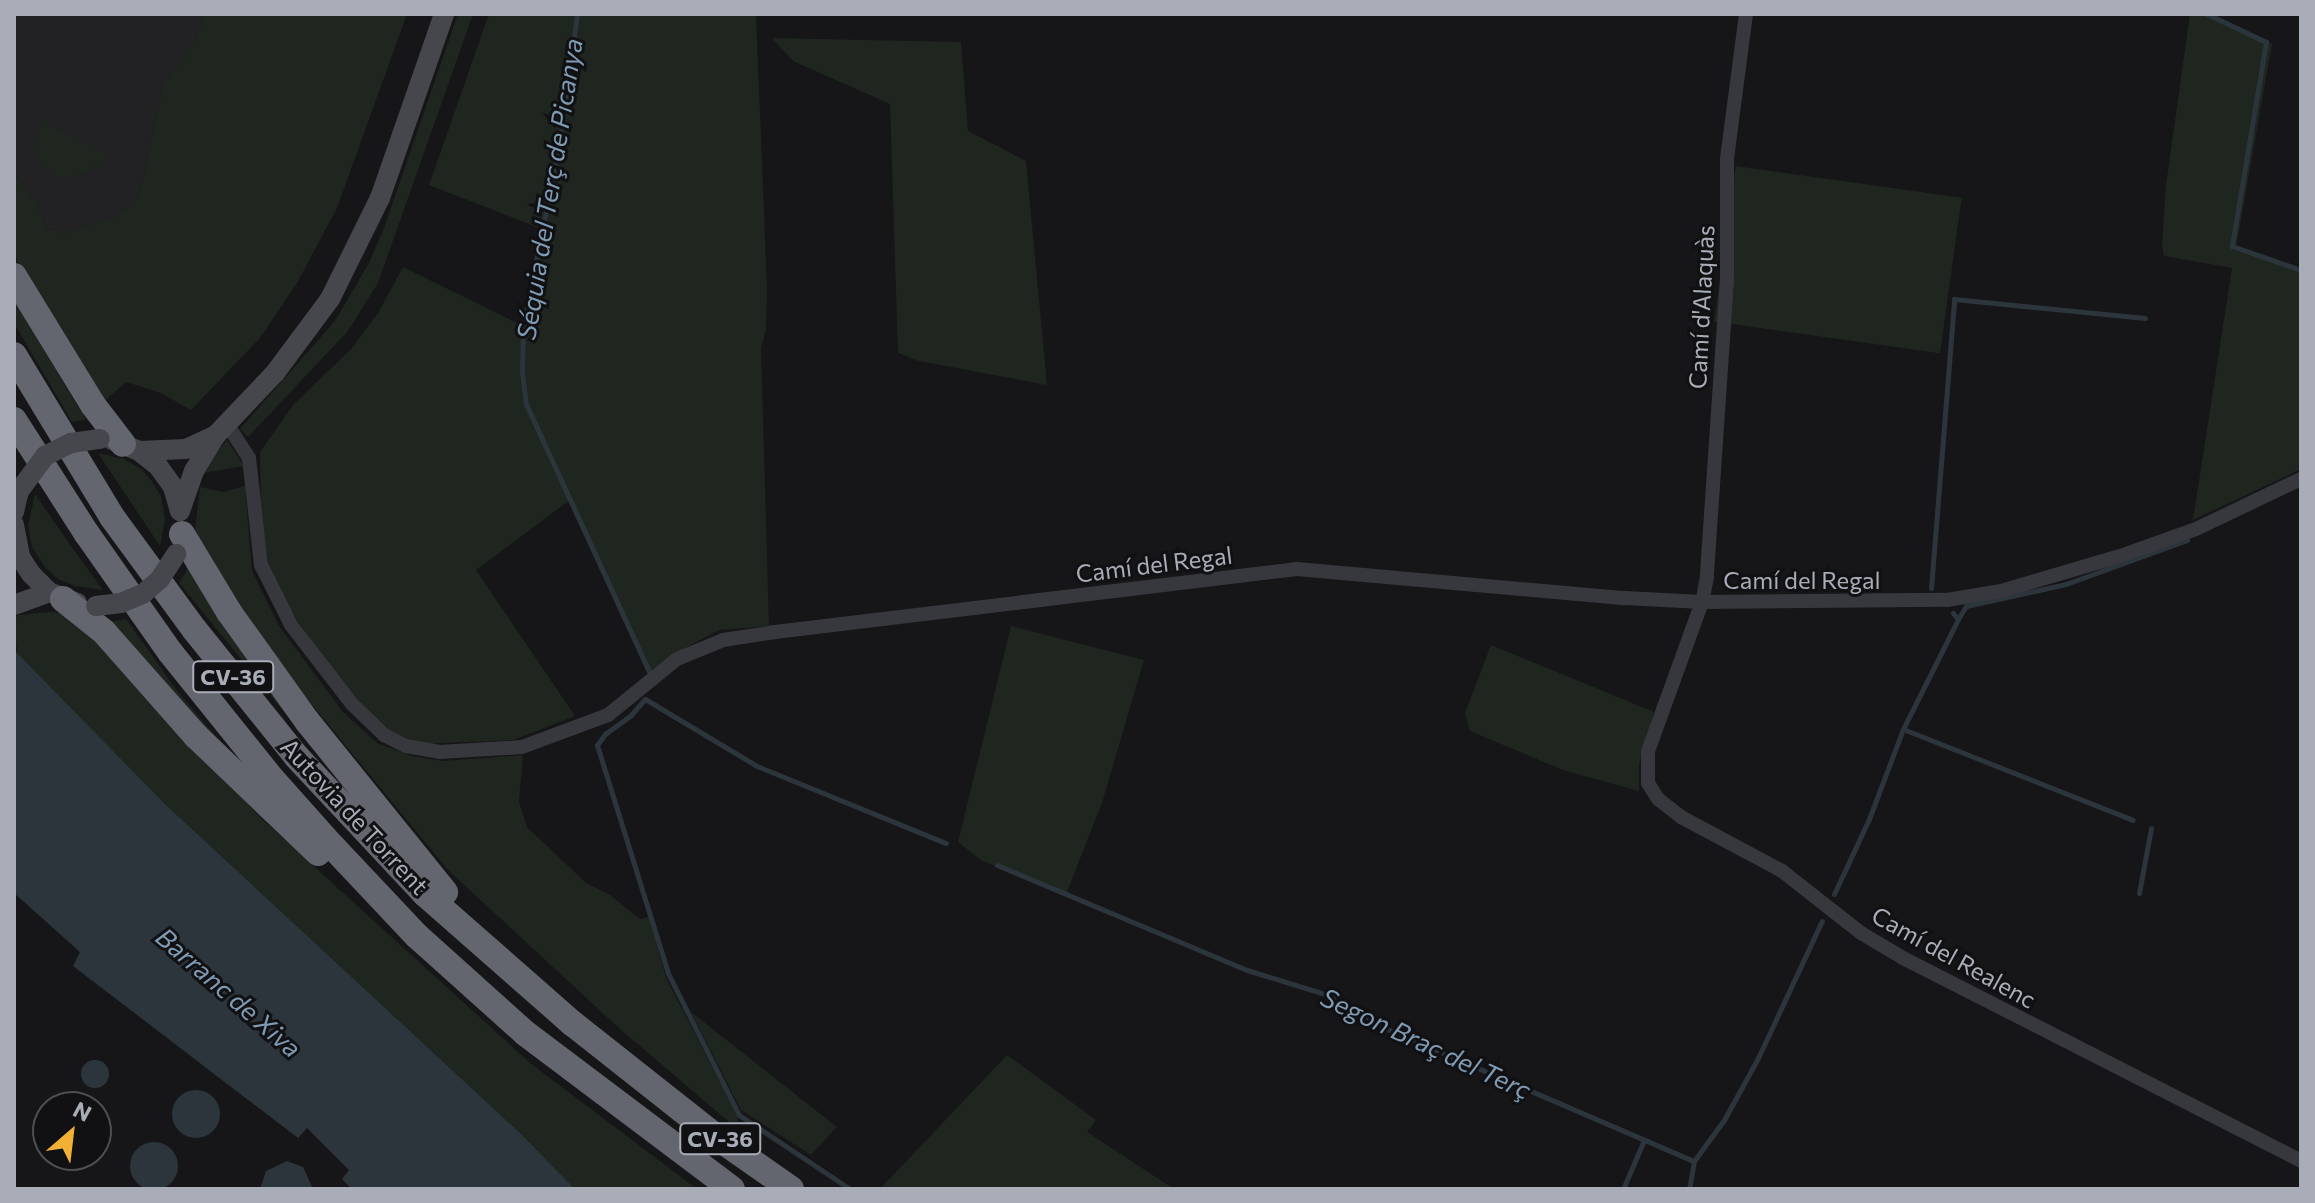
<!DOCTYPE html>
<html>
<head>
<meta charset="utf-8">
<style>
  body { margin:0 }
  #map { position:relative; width:2315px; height:1203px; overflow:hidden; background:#161618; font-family:Commissioner,sans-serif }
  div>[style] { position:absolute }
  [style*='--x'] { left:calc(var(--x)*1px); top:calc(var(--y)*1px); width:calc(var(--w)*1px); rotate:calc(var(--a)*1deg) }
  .built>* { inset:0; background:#222225 }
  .green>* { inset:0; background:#1e261f; transform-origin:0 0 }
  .water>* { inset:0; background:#2c353c }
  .round { border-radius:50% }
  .stream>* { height:5px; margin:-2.5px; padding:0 2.5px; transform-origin:2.5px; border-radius:2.5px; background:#2c353c }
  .street>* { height:14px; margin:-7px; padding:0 7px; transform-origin:7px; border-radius:7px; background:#37383d }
  .secondary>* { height:20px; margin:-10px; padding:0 10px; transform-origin:10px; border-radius:10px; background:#45474d }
  .highway>* { height:26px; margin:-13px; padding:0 13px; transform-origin:13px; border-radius:13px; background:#63666e }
  .secondary-bridge>* { height:20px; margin:-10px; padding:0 10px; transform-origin:10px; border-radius:10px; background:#45474d }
  span { translate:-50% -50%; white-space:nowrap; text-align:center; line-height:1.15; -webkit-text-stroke:6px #111113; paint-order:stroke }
  .shield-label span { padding:2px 6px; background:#111113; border:2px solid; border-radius:6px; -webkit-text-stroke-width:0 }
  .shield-label { font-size:22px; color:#a8adb8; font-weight:700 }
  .street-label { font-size:24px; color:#a8adb8 }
  .water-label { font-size:26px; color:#7f9bb3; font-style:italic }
  .frame { position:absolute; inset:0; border:16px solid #a8adb8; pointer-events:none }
  .north { position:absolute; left:32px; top:1091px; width:80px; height:80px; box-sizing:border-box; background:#111113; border:2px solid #4d4f55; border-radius:50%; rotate:28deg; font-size:22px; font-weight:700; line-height:32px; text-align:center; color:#a8adb8 }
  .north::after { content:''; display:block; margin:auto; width:28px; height:36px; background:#f2b134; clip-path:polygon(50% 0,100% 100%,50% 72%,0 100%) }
</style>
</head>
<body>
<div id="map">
  <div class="built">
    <i style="clip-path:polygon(14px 14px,206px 14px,189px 51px,163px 83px,142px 185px,132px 204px,115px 216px,66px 233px,48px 229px,36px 202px,14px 174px)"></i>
  </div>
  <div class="green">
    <i style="clip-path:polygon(206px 14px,407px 14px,337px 208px,297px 283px,260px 338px,191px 410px,161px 393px,126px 382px,104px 402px,14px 255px,14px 174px,36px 202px,48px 229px,65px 233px,115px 216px,132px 204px,142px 185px,163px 83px,189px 51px)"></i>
    <i style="clip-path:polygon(458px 14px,473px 14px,378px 283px,348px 331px,248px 437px,240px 429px,335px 321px,369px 263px,384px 228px)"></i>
    <i style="clip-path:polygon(489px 14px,756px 14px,767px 288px,766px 329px,761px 348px,769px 626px,719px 630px,670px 656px,650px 673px,570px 500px,476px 570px,575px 716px,513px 740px,418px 744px,394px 735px,374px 719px,321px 655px,287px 605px,269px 567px,261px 510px,260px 452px,293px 405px,351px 349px,378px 313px,403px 267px,523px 326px,542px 229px,429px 185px)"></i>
    <i style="clip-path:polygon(2190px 14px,2210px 14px,2272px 44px,2236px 248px,2301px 272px,2301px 469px,2193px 520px,2232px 268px,2164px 256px,2162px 244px,2166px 185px)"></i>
    <i style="clip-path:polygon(772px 38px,961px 42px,968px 131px,1026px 161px,1047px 385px,919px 361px,898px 353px,890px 104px,793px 61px)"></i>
    <i style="clip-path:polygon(43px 122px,108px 154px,100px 164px,90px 170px,70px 178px,58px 177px,34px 155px,33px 144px)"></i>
    <i style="left:1736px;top:166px;width:228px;height:157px;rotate:8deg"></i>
    <i style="clip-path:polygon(14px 300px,86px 420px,72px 422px,14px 323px)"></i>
    <i style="clip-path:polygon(227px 440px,244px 466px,204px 473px,213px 457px)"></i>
    <i style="clip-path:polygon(98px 453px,124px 459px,141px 469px,151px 480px,161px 496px,165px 520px,160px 546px)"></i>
    <i style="clip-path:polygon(245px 486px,252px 571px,279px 626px,343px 712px,377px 743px,411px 756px,443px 761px,523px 755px,519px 802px,527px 827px,586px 883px,610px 895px,640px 919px,649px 917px,666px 978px,738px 1117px,736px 1128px,620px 1029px,448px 870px,267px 650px,194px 538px,200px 487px,223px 492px)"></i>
    <i style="clip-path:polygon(35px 494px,66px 539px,103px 590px,75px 586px,58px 579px,45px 567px,32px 547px,28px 526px)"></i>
    <i style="clip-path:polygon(188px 568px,338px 778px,179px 583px)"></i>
    <i style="clip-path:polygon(49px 612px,60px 613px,85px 627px,263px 820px,530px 1063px,697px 1189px,575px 1189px,519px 1132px,166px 805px,17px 654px,14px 619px,18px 615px)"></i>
    <i style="clip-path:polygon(126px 619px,178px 692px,261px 789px,108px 622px)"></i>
    <i style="clip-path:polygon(1011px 626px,1144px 660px,1102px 803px,1067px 892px,982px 861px,958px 842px)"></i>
    <i style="clip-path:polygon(1491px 645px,1654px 712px,1639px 764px,1639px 791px,1563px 770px,1470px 731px,1465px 713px)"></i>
    <i style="clip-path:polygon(691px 1012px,837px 1127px,811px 1155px,741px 1110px)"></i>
    <i style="clip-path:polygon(1007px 1055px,1096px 1120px,1087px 1132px,1174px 1189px,880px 1189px)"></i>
  </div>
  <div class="water">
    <i style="clip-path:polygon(14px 650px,166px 805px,519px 1132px,575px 1189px,352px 1189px,342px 1179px,349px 1170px,307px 1128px,298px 1138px,73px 966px,80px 952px,14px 893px)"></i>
    <i class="round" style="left:81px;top:1060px;width:28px;height:28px"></i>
    <i class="round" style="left:172px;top:1090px;width:48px;height:48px"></i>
    <i class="round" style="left:130px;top:1142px;width:48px;height:48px"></i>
    <i style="clip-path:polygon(287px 1161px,303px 1167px,313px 1189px,260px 1189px,266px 1171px)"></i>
  </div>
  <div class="stream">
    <i style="--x:577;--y:14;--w:126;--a:97.7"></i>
    <i style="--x:560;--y:139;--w:192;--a:101.1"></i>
    <i style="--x:523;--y:327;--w:45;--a:91.3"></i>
    <i style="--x:522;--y:372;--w:32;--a:83"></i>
    <i style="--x:526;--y:404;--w:296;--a:65.3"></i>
    <i style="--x:2207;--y:14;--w:65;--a:25.4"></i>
    <i style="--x:2266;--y:42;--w:207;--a:99.5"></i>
    <i style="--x:2232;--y:246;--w:73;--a:19.2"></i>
    <i style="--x:1931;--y:588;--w:290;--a:-85.4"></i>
    <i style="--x:1954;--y:299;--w:192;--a:5.7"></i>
    <i style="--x:1958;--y:619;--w:15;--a:-58"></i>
    <i style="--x:1966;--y:606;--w:102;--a:-12.4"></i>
    <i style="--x:2066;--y:584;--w:129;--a:-20"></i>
    <i style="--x:1903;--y:729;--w:247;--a:21.6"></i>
    <i style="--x:997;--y:865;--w:271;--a:22.8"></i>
    <i style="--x:1247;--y:970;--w:91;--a:17.2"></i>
    <i style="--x:1334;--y:997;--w:62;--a:31.1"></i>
    <i style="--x:1387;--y:1029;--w:334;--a:23.3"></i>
    <i style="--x:1694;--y:1161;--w:28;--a:100"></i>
    <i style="--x:2139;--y:893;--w:66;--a:-79.5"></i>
    <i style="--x:1834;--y:894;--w:83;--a:-65"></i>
    <i style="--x:1869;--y:819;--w:96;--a:-69.3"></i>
    <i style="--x:1903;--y:729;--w:123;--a:-63.4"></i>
    <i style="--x:1958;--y:619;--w:8;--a:-130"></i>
    <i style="--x:1694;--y:1161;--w:51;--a:-53.8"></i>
    <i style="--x:1724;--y:1120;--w:71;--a:-61.3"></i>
    <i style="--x:1758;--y:1058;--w:151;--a:-65"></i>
    <i style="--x:850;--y:1189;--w:133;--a:-146.3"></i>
    <i style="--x:739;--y:1115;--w:159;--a:-116.6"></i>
    <i style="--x:668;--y:973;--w:239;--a:-107.3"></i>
    <i style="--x:597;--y:745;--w:14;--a:-54"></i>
    <i style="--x:605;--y:734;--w:32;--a:-36"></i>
    <i style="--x:631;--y:715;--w:21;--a:-49"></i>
    <i style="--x:645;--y:699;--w:131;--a:30.9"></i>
    <i style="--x:757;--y:766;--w:204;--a:22.2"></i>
    <i style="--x:1623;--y:1189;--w:53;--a:-66.8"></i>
  </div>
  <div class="street">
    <i style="--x:1746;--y:14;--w:146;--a:97.5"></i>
    <i style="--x:1727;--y:159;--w:121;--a:90"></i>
    <i style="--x:1727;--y:280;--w:298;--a:93.9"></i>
    <i style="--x:1707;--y:577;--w:25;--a:101"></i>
    <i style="--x:1702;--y:602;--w:158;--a:109.9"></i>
    <i style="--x:1648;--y:751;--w:32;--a:90"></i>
    <i style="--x:1648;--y:783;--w:19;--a:58"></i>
    <i style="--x:1658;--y:799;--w:29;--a:38"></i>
    <i style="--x:1681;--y:817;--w:115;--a:28.1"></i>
    <i style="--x:1782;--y:871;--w:100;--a:38.1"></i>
    <i style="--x:1861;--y:933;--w:49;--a:30.8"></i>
    <i style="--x:1903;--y:958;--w:447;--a:27"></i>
    <i style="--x:227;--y:424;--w:40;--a:57.1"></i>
    <i style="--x:249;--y:458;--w:108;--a:83.6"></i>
    <i style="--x:261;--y:565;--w:67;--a:63.4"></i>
    <i style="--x:291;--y:625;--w:100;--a:52.3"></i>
    <i style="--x:352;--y:704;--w:45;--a:44.1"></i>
    <i style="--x:384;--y:735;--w:25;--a:27"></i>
    <i style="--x:406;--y:746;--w:34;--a:10"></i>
    <i style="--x:439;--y:752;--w:83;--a:-3.4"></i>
    <i style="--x:522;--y:747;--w:92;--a:-20.4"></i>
    <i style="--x:608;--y:715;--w:89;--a:-39.1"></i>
    <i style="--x:677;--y:659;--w:50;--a:-22.4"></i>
    <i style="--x:723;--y:640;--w:53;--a:-8.7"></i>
    <i style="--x:775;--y:632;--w:526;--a:-6.88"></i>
    <i style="--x:1297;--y:569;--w:329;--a:5.1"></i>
    <i style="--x:1625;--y:598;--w:77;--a:3"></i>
    <i style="--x:1702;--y:602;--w:245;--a:-0.5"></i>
    <i style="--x:1947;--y:600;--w:55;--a:-9.5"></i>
    <i style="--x:2001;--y:591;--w:124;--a:-16.4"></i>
    <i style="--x:2120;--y:556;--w:81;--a:-19.6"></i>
    <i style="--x:2196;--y:529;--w:116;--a:-25.5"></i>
  </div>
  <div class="secondary">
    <i style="--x:112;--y:440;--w:29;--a:22"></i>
    <i style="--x:139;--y:451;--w:24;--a:38"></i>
    <i style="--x:158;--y:466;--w:26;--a:54"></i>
    <i style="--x:173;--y:487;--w:25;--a:74"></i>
    <i style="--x:139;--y:451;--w:47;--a:-2.4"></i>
    <i style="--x:186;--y:449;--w:33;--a:-25"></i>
    <i style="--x:180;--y:511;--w:42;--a:-70.7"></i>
    <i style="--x:194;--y:471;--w:42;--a:-58.6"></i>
    <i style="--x:216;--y:435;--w:86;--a:-46.4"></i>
    <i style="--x:275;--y:373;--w:92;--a:-53.4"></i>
    <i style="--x:330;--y:299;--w:113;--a:-63.7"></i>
    <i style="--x:380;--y:198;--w:195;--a:-70.8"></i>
    <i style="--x:14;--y:512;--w:22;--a:-77"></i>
    <i style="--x:14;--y:525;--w:33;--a:79"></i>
    <i style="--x:20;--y:557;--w:20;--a:57"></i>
    <i style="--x:31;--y:574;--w:25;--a:45"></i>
    <i style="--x:49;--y:592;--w:30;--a:21"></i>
    <i style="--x:14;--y:605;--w:37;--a:-20"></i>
  </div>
  <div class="highway">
    <i style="--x:14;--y:276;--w:151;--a:58.5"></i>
    <i style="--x:93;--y:405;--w:49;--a:52.4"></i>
    <i style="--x:14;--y:355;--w:189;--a:58.8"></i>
    <i style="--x:112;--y:517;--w:139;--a:53.8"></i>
    <i style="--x:194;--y:629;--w:163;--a:51.2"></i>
    <i style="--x:296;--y:756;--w:189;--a:46.9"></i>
    <i style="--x:425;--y:894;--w:196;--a:41.3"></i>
    <i style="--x:572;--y:1023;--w:181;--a:38.3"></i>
    <i style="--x:714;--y:1135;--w:94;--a:35"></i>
    <i style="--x:14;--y:420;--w:135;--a:57.4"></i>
    <i style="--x:87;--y:534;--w:144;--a:54.9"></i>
    <i style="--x:170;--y:652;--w:164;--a:51.2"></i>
    <i style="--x:273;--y:780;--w:90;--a:48.2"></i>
    <i style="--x:333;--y:847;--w:122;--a:46.7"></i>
    <i style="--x:417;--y:936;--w:145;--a:41.9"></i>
    <i style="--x:525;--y:1033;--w:259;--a:37"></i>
    <i style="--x:182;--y:534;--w:91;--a:58.9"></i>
    <i style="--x:229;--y:612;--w:134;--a:54.4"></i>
    <i style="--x:307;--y:721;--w:220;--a:51.1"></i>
    <i style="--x:63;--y:599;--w:53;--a:38.8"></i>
    <i style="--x:104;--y:632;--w:139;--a:48.5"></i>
    <i style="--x:196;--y:736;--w:169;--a:43.8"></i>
  </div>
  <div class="secondary-bridge">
    <i style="--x:19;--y:491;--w:44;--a:-53.4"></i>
    <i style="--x:45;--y:456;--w:29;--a:-27"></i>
    <i style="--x:71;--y:443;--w:29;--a:-8"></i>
    <i style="--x:96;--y:606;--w:25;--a:-7"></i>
    <i style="--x:121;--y:603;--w:25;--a:-23"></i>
    <i style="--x:144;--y:593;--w:21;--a:-41"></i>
    <i style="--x:160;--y:579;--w:30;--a:-57"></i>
  </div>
  <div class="shield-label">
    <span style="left:233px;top:677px">CV-36</span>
    <span style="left:720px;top:1139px">CV-36</span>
  </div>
  <div class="street-label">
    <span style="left:1701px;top:307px;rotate:-87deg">Camí d'Alaquàs</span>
    <span style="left:1154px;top:564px;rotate:-7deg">Camí del Regal</span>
    <span style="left:1802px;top:580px">Camí del Regal</span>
    <span style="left:355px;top:816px;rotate:47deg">Autovia de Torrent</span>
    <span style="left:1954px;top:957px;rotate:29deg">Camí del Realenc</span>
  </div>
  <div class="water-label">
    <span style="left:549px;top:189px;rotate:-81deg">Séquia del Terç de Picanya</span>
    <span style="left:229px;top:992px;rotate:41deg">Barranc de Xiva</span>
    <span style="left:1426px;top:1043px;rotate:25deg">Segon Braç del Terç</span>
  </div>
  <div class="frame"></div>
  <div class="north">N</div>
</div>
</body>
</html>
